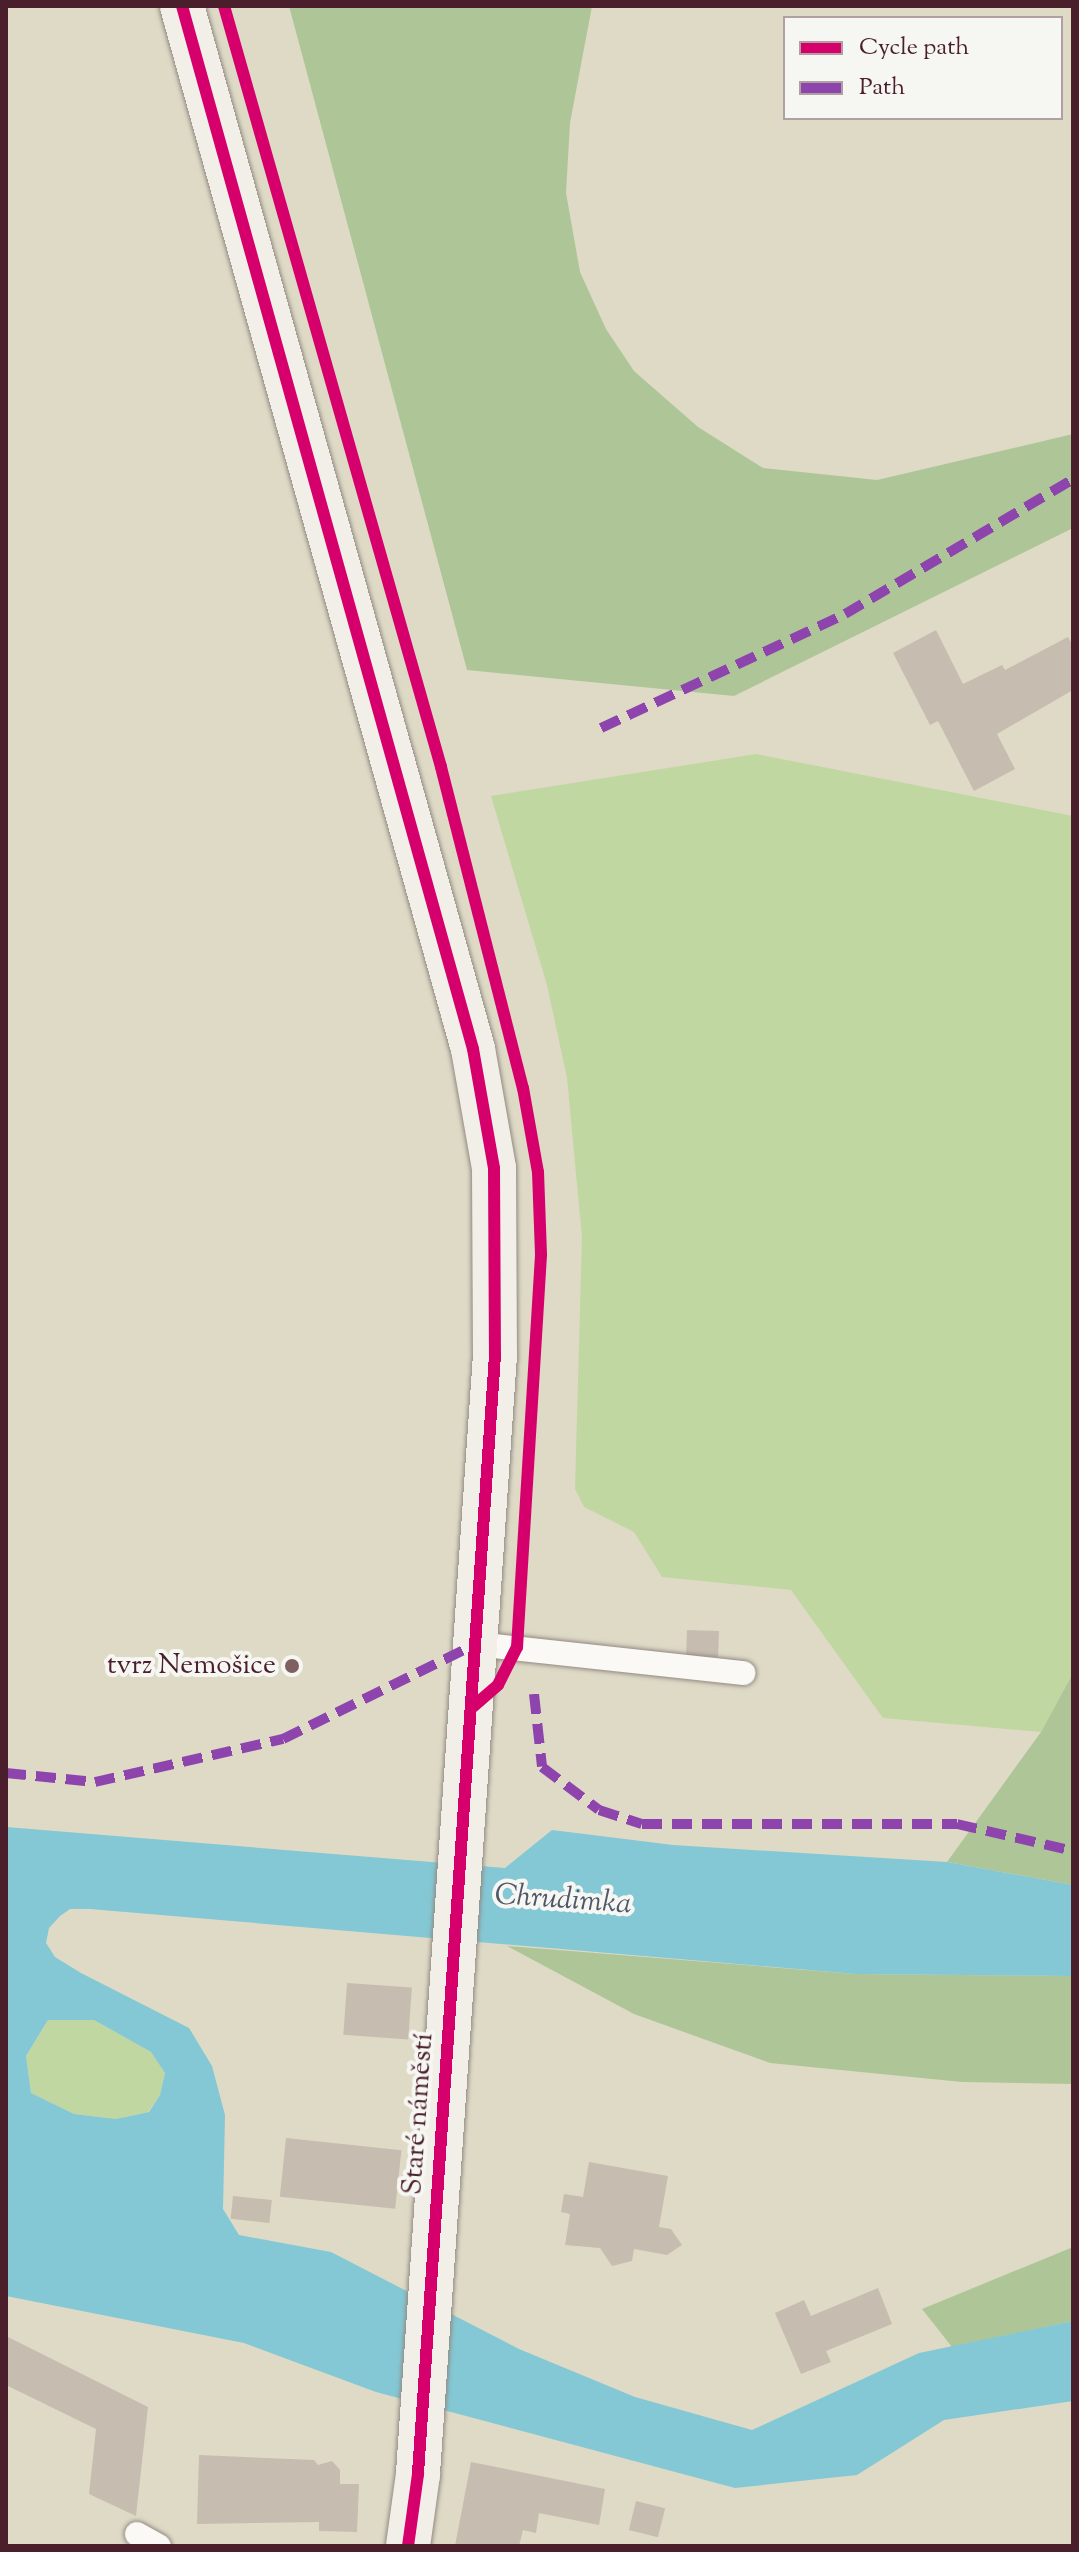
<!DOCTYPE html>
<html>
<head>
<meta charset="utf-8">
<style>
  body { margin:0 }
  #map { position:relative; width:1079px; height:2552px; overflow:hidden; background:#dedac6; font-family:"Sorts Mill Goudy",serif }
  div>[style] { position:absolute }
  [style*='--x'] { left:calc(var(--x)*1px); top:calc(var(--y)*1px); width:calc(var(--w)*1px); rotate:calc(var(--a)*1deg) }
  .green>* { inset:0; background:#c1d7a1 }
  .forest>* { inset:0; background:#aec697 }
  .water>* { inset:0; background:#83c8d4 }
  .building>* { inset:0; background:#c6bcaf; transform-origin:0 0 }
  .roads { filter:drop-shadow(0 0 2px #938a82) drop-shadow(0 0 2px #938a82) }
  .lane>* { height:24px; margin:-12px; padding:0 12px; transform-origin:12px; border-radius:12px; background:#faf9f6 }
  .secondary>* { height:44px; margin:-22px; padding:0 22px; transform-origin:22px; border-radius:22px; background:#f2efe8 }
  .quiet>* { height:10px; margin-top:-5px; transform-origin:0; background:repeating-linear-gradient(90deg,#8e44ad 0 20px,transparent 0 30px) }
  .cycleway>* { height:12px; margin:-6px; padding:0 6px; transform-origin:6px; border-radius:6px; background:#d6006c }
  .dots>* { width:22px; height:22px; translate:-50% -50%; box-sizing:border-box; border:4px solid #f6f6f2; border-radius:50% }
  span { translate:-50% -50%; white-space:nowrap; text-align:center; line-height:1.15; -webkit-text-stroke:8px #f6f6f2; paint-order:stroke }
  .poi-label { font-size:28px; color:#4a1f2b }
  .right { translate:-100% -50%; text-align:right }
  .street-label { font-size:28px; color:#4a1f2b }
  .water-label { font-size:30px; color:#505768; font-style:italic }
  .frame { position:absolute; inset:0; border:8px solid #4a1f2b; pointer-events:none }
  .legend { position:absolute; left:783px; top:16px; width:280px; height:104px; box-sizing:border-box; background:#f6f6f2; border:2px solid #b1a0a2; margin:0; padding:10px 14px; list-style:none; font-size:24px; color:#4a1f2b }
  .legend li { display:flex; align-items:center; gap:16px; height:40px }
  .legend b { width:40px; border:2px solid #b1a0a2 }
</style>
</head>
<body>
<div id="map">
  <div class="green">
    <i style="clip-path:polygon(756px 754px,1073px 816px,1073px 1673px,1041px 1732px,883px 1718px,791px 1590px,662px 1577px,634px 1532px,584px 1507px,575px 1489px,582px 1237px,567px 1078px,547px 985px,491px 796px)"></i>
    <i style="clip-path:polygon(49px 2019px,94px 2020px,151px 2052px,165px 2073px,160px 2095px,148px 2112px,116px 2119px,74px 2114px,31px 2093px,26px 2056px)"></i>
  </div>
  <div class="forest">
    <i style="clip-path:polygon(289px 6px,592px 6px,570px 123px,566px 193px,580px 272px,606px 329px,634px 371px,698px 427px,763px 468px,877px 480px,1073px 434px,1073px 528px,734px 696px,467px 670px)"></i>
    <i style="clip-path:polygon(1073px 1673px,1073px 1885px,947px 1862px,1041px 1732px)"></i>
    <i style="clip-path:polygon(507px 1946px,856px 1974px,1073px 1976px,1073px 2084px,962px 2082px,770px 2063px,634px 2014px)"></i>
    <i style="clip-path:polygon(1073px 2247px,1073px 2321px,952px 2347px,922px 2309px)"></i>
  </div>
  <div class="water">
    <i style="clip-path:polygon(evenodd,6px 1827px,505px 1868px,552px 1830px,673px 1845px,947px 1862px,1073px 1885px,1073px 1976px,856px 1974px,90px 1909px,70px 1909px,60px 1916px,49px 1928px,46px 1943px,55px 1957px,81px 1973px,189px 2028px,212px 2066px,225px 2115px,223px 2209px,239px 2235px,331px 2252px,519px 2349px,635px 2397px,752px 2430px,919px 2353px,1073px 2321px,1073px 2401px,944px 2420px,857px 2475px,735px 2488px,376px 2392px,244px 2343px,6px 2296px,6px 1827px,48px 2020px,94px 2020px,151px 2052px,165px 2073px,160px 2095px,149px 2112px,116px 2119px,74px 2114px,31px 2093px,26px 2056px,48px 2020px)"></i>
  </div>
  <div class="building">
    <i style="clip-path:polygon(936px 630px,963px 684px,1002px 665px,1005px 670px,1068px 637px,1073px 646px,1073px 690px,997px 734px,1015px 769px,974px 791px,938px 721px,930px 725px,893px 653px)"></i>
    <i style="left:687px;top:1630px;width:32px;height:26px;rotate:2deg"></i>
    <i style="left:347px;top:1983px;width:65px;height:52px;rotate:4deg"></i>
    <i style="left:286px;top:2138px;width:116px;height:59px;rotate:6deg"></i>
    <i style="clip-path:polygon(589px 2162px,668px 2176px,659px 2227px,671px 2229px,682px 2245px,667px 2255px,634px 2249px,632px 2261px,612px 2266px,600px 2248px,565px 2245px,570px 2214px,561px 2212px,564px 2194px,583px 2197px)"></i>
    <i style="left:233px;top:2196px;width:39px;height:23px;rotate:6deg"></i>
    <i style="clip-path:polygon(878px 2288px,892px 2324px,826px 2351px,831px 2362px,801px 2374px,775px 2313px,804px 2300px,811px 2316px)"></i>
    <i style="clip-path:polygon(6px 2336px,148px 2407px,136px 2516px,89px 2494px,96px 2429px,6px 2385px)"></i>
    <i style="clip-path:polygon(199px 2455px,314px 2460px,318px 2465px,332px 2461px,340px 2470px,340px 2484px,359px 2484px,357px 2532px,319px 2531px,319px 2522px,197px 2524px)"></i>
    <i style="clip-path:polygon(471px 2462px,605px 2489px,599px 2525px,539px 2513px,536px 2533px,523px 2530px,519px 2546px,455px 2546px)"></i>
    <i style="left:636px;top:2501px;width:30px;height:30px;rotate:14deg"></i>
  </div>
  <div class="roads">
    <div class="lane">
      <i style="--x:476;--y:1644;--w:269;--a:6.2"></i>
      <i style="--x:137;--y:2534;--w:25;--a:29"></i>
    </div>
    <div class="secondary">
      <i style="--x:182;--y:6;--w:1083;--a:74.41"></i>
      <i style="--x:473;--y:1049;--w:121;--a:80"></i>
      <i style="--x:494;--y:1168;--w:187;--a:89.7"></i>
      <i style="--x:495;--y:1355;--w:1122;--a:93.94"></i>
      <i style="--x:418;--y:2474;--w:73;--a:97.9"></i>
    </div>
  </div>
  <div class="quiet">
    <i style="--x:601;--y:728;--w:269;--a:-25"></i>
    <i style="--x:845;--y:614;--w:265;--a:-30.6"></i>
    <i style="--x:534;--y:1694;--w:73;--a:83.7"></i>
    <i style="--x:542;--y:1767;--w:71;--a:37"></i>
    <i style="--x:599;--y:1810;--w:45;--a:18"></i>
    <i style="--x:642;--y:1824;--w:315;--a:0"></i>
    <i style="--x:957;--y:1824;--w:119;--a:13.1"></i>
    <i style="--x:6;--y:1773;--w:89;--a:5.8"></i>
    <i style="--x:95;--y:1782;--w:193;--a:-12.9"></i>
    <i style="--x:283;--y:1739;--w:215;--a:-26.2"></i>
  </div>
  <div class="cycleway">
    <i style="--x:182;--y:6;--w:1083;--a:74.41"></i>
    <i style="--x:473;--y:1049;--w:121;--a:80"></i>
    <i style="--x:494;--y:1168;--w:187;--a:89.7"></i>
    <i style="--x:495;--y:1355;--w:1122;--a:93.94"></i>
    <i style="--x:418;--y:2474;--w:73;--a:97.9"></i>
    <i style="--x:224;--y:6;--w:791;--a:74.08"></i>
    <i style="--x:441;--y:767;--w:331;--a:75.7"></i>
    <i style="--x:523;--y:1088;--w:85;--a:79.9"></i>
    <i style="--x:538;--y:1172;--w:83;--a:87.9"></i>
    <i style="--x:541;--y:1255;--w:393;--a:93.5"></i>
    <i style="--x:517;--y:1647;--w:42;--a:116.6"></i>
    <i style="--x:498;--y:1685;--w:33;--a:139"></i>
  </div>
  <div class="dots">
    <i style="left:292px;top:1666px;background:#7e6061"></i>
  </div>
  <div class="poi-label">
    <span class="right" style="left:276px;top:1666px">tvrz Nemošice</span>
  </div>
  <div class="street-label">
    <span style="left:419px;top:2114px;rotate:-86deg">Staré náměstí</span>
  </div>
  <div class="water-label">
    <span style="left:563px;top:1901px;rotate:4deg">Chrudimka</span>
  </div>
  <div class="frame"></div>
  <ul class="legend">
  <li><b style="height:10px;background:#d6006c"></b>Cycle path</li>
  <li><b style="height:10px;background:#8e44ad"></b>Path</li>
  </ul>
</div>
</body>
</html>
